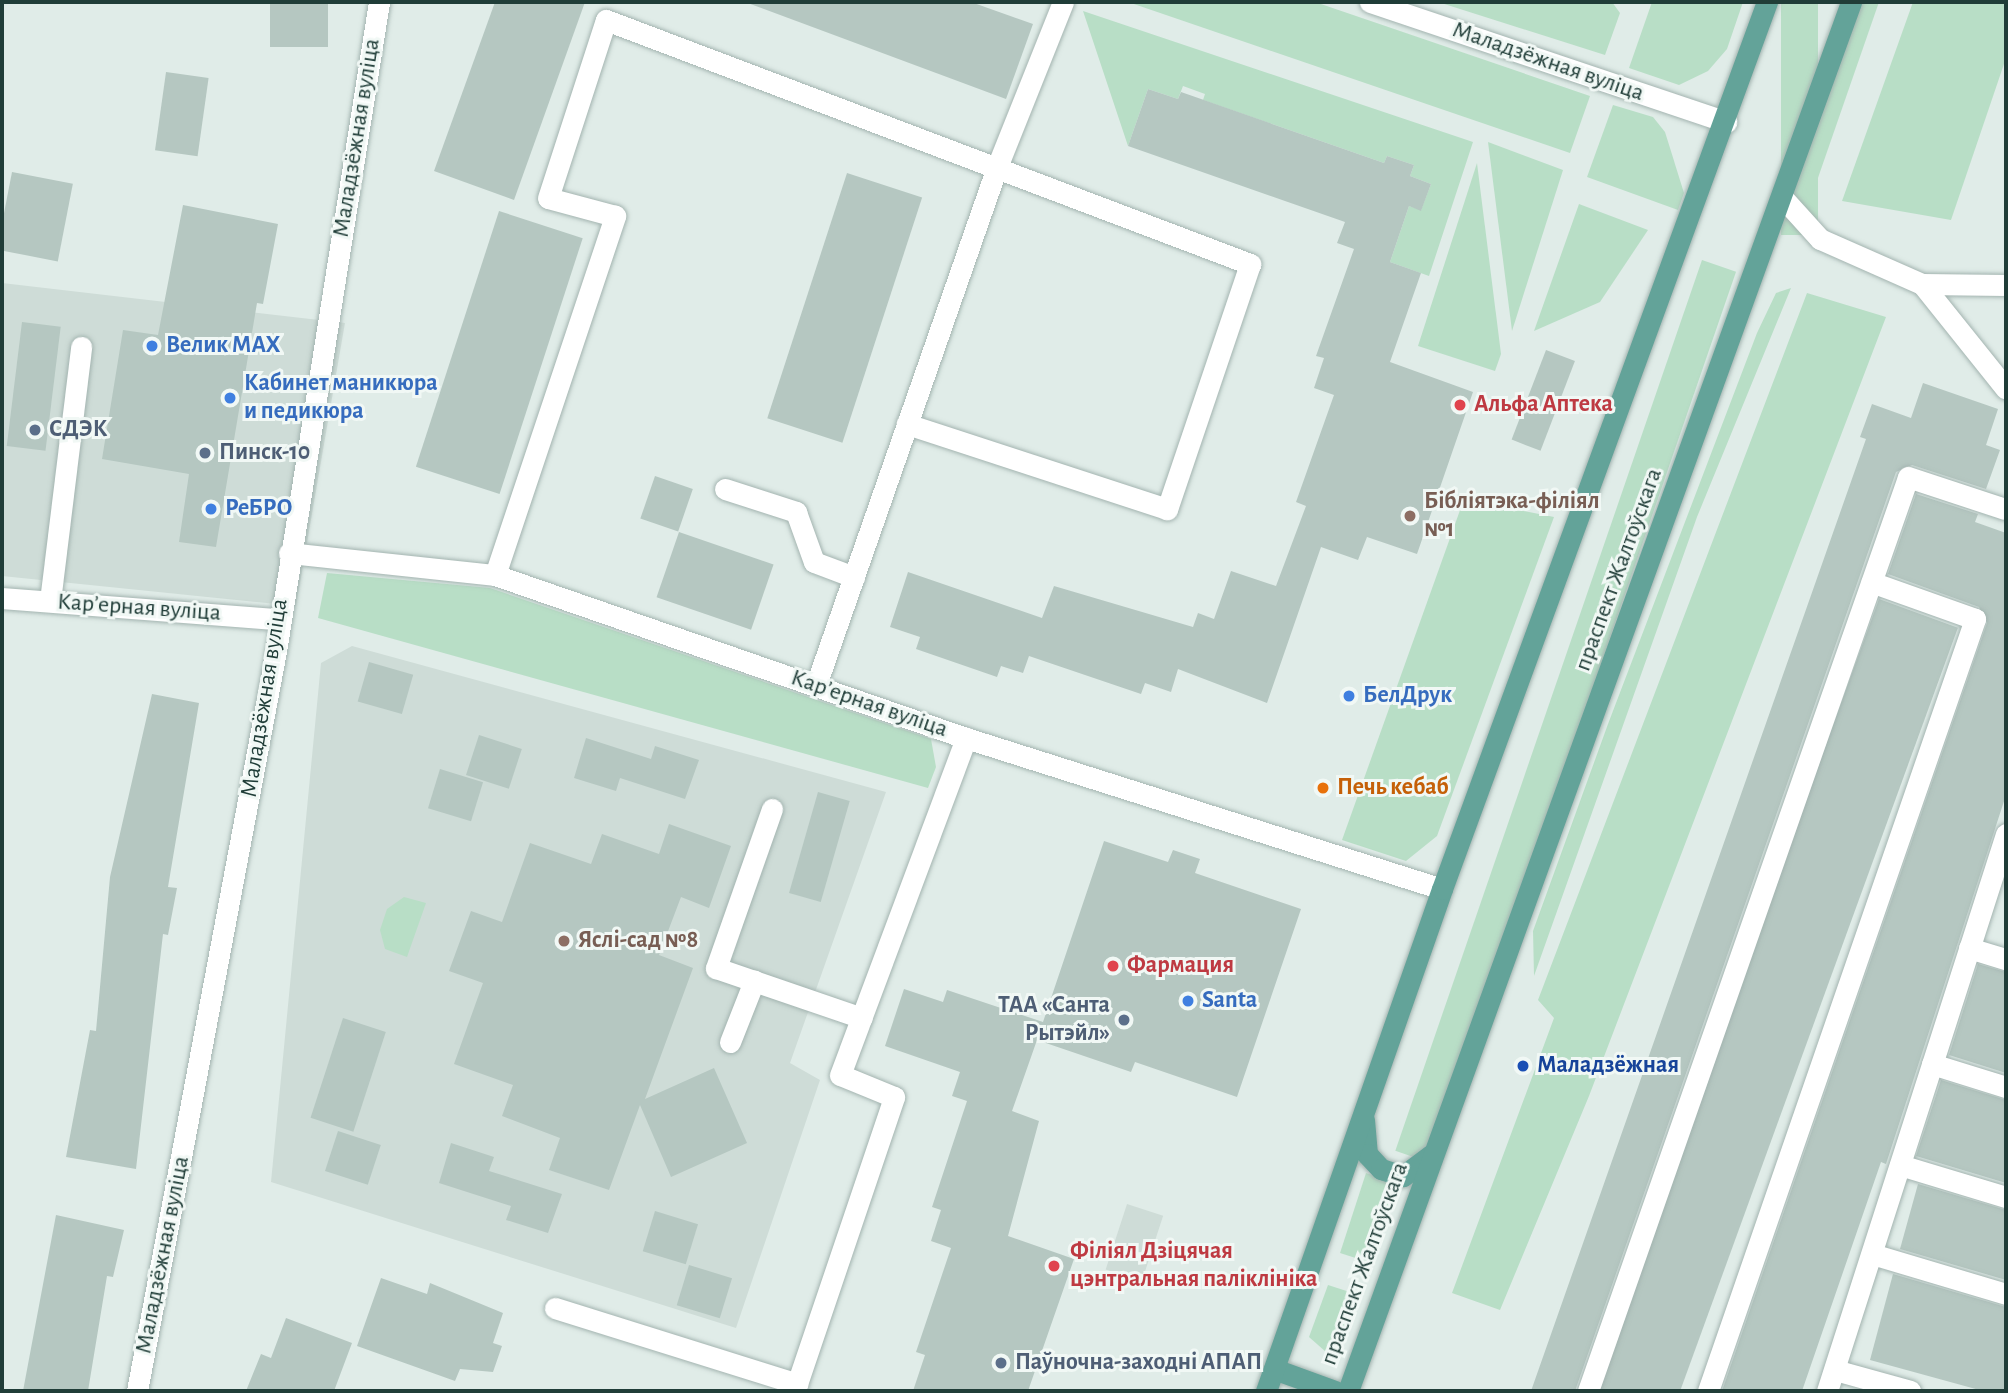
<!DOCTYPE html>
<html>
<head>
<meta charset="utf-8">
<style>
  body { margin:0 }
  #map { position:relative; width:2008px; height:1393px; overflow:hidden; background:#e0ece8; font-family:"Alegreya Sans",sans-serif }
  div>[style] { position:absolute }
  [style*='--x'] { left:calc(var(--x)*1px); top:calc(var(--y)*1px); width:calc(var(--w)*1px); rotate:calc(var(--a)*1deg) }
  .built>* { inset:0; background:#cedcd7; transform-origin:0 0 }
  .green>* { inset:0; background:#b8dec6; transform-origin:0 0 }
  .building>* { inset:0; background:#b5c7c1; transform-origin:0 0 }
  .roads { filter:drop-shadow(0 0 2px #a3b4b0) drop-shadow(0 0 2px #a3b4b0) }
  .minor>* { height:21px; margin:-10.5px; padding:0 10.5px; transform-origin:10.5px; border-radius:10.5px; background:#fff }
  .major>* { height:21px; margin:-10.5px; padding:0 10.5px; transform-origin:10.5px; border-radius:10.5px; background:#63a399 }
  .dots>* { width:19px; height:19px; translate:-50% -50%; box-sizing:border-box; border:4px solid #f1f8f5; border-radius:50% }
  span { translate:-50% -50%; white-space:nowrap; text-align:center; line-height:1.15; -webkit-text-stroke:6px #f1f8f5; paint-order:stroke }
  .street-label { font-size:24px; color:#203d38 }
  .shop-label { font-size:24px; color:#366cbe; font-weight:700 }
  .left { translate:0 -50%; text-align:left }
  .health-label { font-size:24px; color:#be3a42; font-weight:700 }
  .service-label { font-size:24px; color:#4e5e75; font-weight:700 }
  .right { translate:-100% -50%; text-align:right }
  .education-label { font-size:24px; color:#785e54; font-weight:700 }
  .food-label { font-size:24px; color:#c56008; font-weight:700 }
  .transit-label { font-size:24px; color:#164399; font-weight:700 }
  .frame { position:absolute; inset:0; border:4px solid #203d38; pointer-events:none }
</style>
</head>
<body>
<div id="map">
  <div class="built">
    <i style="clip-path:polygon(2px 283px,345px 323px,296px 606px,2px 576px)"></i>
    <i style="clip-path:polygon(352px 646px,886px 792px,790px 1063px,820px 1080px,736px 1328px,271px 1182px,321px 663px)"></i>
    <i style="left:1127px;top:1204px;width:38px;height:69px;rotate:18deg"></i>
  </div>
  <div class="green">
    <i style="clip-path:polygon(1128px 2px,1315px 2px,1590px 96px,1570px 153px)"></i>
    <i style="clip-path:polygon(1438px 2px,1612px 2px,1620px 13px,1605px 55px)"></i>
    <i style="clip-path:polygon(1652px 2px,1743px 2px,1727px 49px,1708px 71px,1679px 85px,1629px 68px)"></i>
    <i style="left:1781px;top:2px;width:37px;height:233px"></i>
    <i style="clip-path:polygon(1860px 2px,1879px 2px,1811px 198px,1801px 179px,1805px 157px)"></i>
    <i style="clip-path:polygon(1913px 2px,2006px 2px,2006px 58px,1951px 220px,1842px 201px)"></i>
    <i style="clip-path:polygon(1083px 11px,1473px 142px,1429px 276px,1390px 262px,1409px 206px,1421px 210px,1431px 184px,1410px 176px,1414px 165px,1387px 156px,1384px 163px,1203px 100px,1205px 94px,1183px 86px,1178px 99px,1148px 89px,1128px 146px)"></i>
    <i style="clip-path:polygon(1613px 105px,1653px 117px,1665px 132px,1684px 193px,1678px 210px,1587px 177px)"></i>
    <i style="clip-path:polygon(1488px 142px,1563px 170px,1512px 331px)"></i>
    <i style="clip-path:polygon(1477px 163px,1501px 354px,1495px 371px,1418px 346px)"></i>
    <i style="clip-path:polygon(1579px 204px,1648px 230px,1600px 302px,1534px 331px)"></i>
    <i style="left:1702px;top:260px;width:36px;height:942px;rotate:19deg"></i>
    <i style="clip-path:polygon(1791px 288px,1697px 517px,1534px 976px,1533px 931px,1608px 724px,1757px 333px,1776px 293px)"></i>
    <i style="clip-path:polygon(1807px 293px,1886px 317px,1589px 1096px,1500px 1310px,1452px 1293px,1554px 1018px,1538px 1000px)"></i>
    <i style="clip-path:polygon(1464px 499px,1554px 517px,1437px 836px,1406px 861px,1342px 840px)"></i>
    <i style="clip-path:polygon(327px 573px,490px 588px,931px 739px,936px 767px,928px 788px,318px 618px)"></i>
    <i style="clip-path:polygon(404px 897px,426px 903px,407px 957px,385px 949px,380px 930px,387px 909px)"></i>
    <i style="left:1366px;top:1173px;width:35px;height:84px;rotate:18deg"></i>
    <i style="clip-path:polygon(1328px 1285px,1359px 1295px,1338px 1347px,1326px 1352px,1309px 1337px)"></i>
  </div>
  <div class="building">
    <i style="left:270px;top:2px;width:58px;height:45px"></i>
    <i style="clip-path:polygon(495px 2px,585px 2px,514px 200px,434px 171px)"></i>
    <i style="clip-path:polygon(745px 2px,971px 2px,1033px 24px,1006px 99px)"></i>
    <i style="left:166px;top:72px;width:43px;height:79px;rotate:8deg"></i>
    <i style="clip-path:polygon(1148px 89px,1178px 99px,1181px 92px,1384px 163px,1387px 156px,1414px 165px,1410px 176px,1431px 184px,1421px 211px,1409px 206px,1390px 262px,1421px 273px,1390px 362px,1473px 392px,1417px 554px,1367px 537px,1358px 560px,1321px 547px,1267px 703px,1178px 669px,1171px 692px,1145px 683px,1141px 694px,1029px 656px,1023px 673px,1001px 666px,997px 677px,916px 649px,920px 637px,890px 627px,908px 572px,1042px 618px,1054px 586px,1193px 627px,1198px 613px,1214px 619px,1231px 571px,1276px 586px,1306px 506px,1296px 502px,1334px 395px,1314px 388px,1324px 358px,1316px 356px,1354px 249px,1337px 243px,1345px 222px,1128px 146px)"></i>
    <i style="left:12px;top:172px;width:62px;height:79px;rotate:11deg"></i>
    <i style="left:847px;top:173px;width:79px;height:258px;rotate:18deg"></i>
    <i style="clip-path:polygon(183px 205px,278px 224px,263px 304px,257px 303px,216px 547px,179px 542px,189px 474px,102px 459px,123px 330px,158px 335px)"></i>
    <i style="left:499px;top:211px;width:88px;height:269px;rotate:18deg"></i>
    <i style="left:22px;top:322px;width:39px;height:125px;rotate:7deg"></i>
    <i style="left:1546px;top:350px;width:31px;height:96px;rotate:21deg"></i>
    <i style="clip-path:polygon(1923px 383px,1998px 409px,1986px 445px,2000px 450px,1986px 489px,1912px 465px,1896px 472px,1575px 1391px,1531px 1391px,1866px 439px,1860px 437px,1872px 404px,1911px 418px)"></i>
    <i style="left:655px;top:476px;width:40px;height:45px;rotate:19deg"></i>
    <i style="clip-path:polygon(1916px 494px,1978px 514px,1975px 522px,2006px 533px,2006px 795px,1886px 1164px,1881px 1162px,1802px 1391px,1722px 1391px,1987px 623px,1979px 607px,1888px 574px)"></i>
    <i style="left:679px;top:532px;width:100px;height:69px;rotate:19deg"></i>
    <i style="left:1879px;top:599px;width:84px;height:839px;rotate:20deg"></i>
    <i style="left:369px;top:662px;width:46px;height:41px;rotate:16deg"></i>
    <i style="clip-path:polygon(152px 694px,199px 703px,168px 887px,177px 888px,168px 935px,163px 934px,136px 1169px,66px 1157px,90px 1030px,96px 1031px,110px 877px)"></i>
    <i style="left:479px;top:735px;width:45px;height:42px;rotate:18deg"></i>
    <i style="clip-path:polygon(586px 738px,651px 759px,655px 746px,699px 760px,685px 799px,620px 778px,616px 791px,574px 778px)"></i>
    <i style="left:440px;top:769px;width:45px;height:41px;rotate:17deg"></i>
    <i style="left:818px;top:792px;width:33px;height:105px;rotate:16deg"></i>
    <i style="clip-path:polygon(669px 824px,731px 846px,709px 908px,681px 897px,659px 955px,693px 968px,645px 1099px,714px 1068px,747px 1143px,671px 1177px,640px 1105px,609px 1190px,549px 1170px,560px 1138px,502px 1116px,513px 1085px,454px 1064px,483px 983px,449px 971px,471px 911px,502px 922px,530px 843px,591px 864px,602px 834px,659px 854px)"></i>
    <i style="clip-path:polygon(1104px 841px,1168px 862px,1173px 850px,1200px 859px,1195px 873px,1301px 909px,1237px 1097px,1135px 1062px,1131px 1072px,1037px 1040px,1012px 1111px,1039px 1121px,1008px 1236px,1074px 1259px,1028px 1391px,913px 1391px,925px 1355px,916px 1352px,951px 1248px,931px 1241px,941px 1210px,932px 1207px,967px 1101px,952px 1096px,960px 1072px,885px 1046px,904px 989px,943px 1002px,947px 990px,1043px 1022px)"></i>
    <i style="clip-path:polygon(1978px 964px,2006px 972px,2006px 1073px,1949px 1055px)"></i>
    <i style="left:343px;top:1018px;width:45px;height:105px;rotate:18deg"></i>
    <i style="clip-path:polygon(1941px 1080px,2006px 1100px,2006px 1183px,1916px 1156px)"></i>
    <i style="left:338px;top:1131px;width:45px;height:42px;rotate:18deg"></i>
    <i style="clip-path:polygon(451px 1143px,494px 1157px,489px 1171px,562px 1194px,548px 1233px,506px 1220px,511px 1206px,439px 1183px)"></i>
    <i style="clip-path:polygon(1918px 1184px,2006px 1210px,2006px 1280px,1900px 1249px)"></i>
    <i style="left:655px;top:1211px;width:45px;height:42px;rotate:17deg"></i>
    <i style="clip-path:polygon(56px 1215px,124px 1230px,113px 1277px,107px 1276px,88px 1391px,23px 1391px)"></i>
    <i style="left:689px;top:1265px;width:45px;height:42px;rotate:17deg"></i>
    <i style="clip-path:polygon(1893px 1274px,2006px 1307px,2006px 1391px,1983px 1391px,1870px 1360px)"></i>
    <i style="clip-path:polygon(381px 1278px,427px 1294px,430px 1283px,503px 1313px,493px 1343px,502px 1346px,493px 1372px,460px 1369px,455px 1381px,357px 1346px)"></i>
    <i style="clip-path:polygon(286px 1318px,352px 1343px,334px 1391px,246px 1391px,261px 1354px,271px 1358px)"></i>
  </div>
  <div class="roads">
    <div class="minor">
      <i style="--x:1370;--y:2;--w:376;--a:18.6"></i>
      <i style="--x:1782;--y:197;--w:57;--a:47.9"></i>
      <i style="--x:1820;--y:239;--w:111;--a:23.8"></i>
      <i style="--x:1922;--y:284;--w:134;--a:51.3"></i>
      <i style="--x:1922;--y:284;--w:84;--a:0.7"></i>
      <i style="--x:725;--y:489;--w:75;--a:17.9"></i>
      <i style="--x:796;--y:512;--w:53;--a:70.2"></i>
      <i style="--x:814;--y:562;--w:43;--a:20.6"></i>
      <i style="--x:289;--y:553;--w:207;--a:6.1"></i>
      <i style="--x:495;--y:575;--w:498;--a:19.1"></i>
      <i style="--x:966;--y:738;--w:499;--a:17.6"></i>
      <i style="--x:495;--y:575;--w:379;--a:-71.5"></i>
      <i style="--x:615;--y:216;--w:69;--a:-165"></i>
      <i style="--x:548;--y:198;--w:187;--a:-72"></i>
      <i style="--x:606;--y:20;--w:689;--a:20.75"></i>
      <i style="--x:1250;--y:264;--w:259;--a:108.7"></i>
      <i style="--x:1167;--y:509;--w:274;--a:-161.9"></i>
      <i style="--x:2;--y:598;--w:276;--a:4.4"></i>
      <i style="--x:50;--y:601;--w:256;--a:-83"></i>
      <i style="--x:816;--y:685;--w:549;--a:-70.74"></i>
      <i style="--x:997;--y:167;--w:178;--a:-68.2"></i>
      <i style="--x:772;--y:809;--w:169;--a:109.4"></i>
      <i style="--x:716;--y:968;--w:154;--a:18.9"></i>
      <i style="--x:1969;--y:948;--w:39;--a:17"></i>
      <i style="--x:730;--y:1042;--w:66;--a:-68.5"></i>
      <i style="--x:1932;--y:1064;--w:77;--a:17.3"></i>
      <i style="--x:1900;--y:1165;--w:111;--a:16.8"></i>
      <i style="--x:1872;--y:1254;--w:140;--a:16.6"></i>
      <i style="--x:555;--y:1308;--w:254;--a:17.4"></i>
      <i style="--x:797;--y:1384;--w:303;--a:-71.3"></i>
      <i style="--x:894;--y:1097;--w:58;--a:-157.8"></i>
      <i style="--x:840;--y:1075;--w:360;--a:-69.5"></i>
      <i style="--x:1835;--y:1370;--w:78;--a:15.6"></i>
      <i style="--x:137;--y:1391;--w:753;--a:-79.36"></i>
      <i style="--x:276;--y:651;--w:657;--a:-80.98"></i>
      <i style="--x:1588;--y:1391;--w:968;--a:-70.7"></i>
      <i style="--x:1908;--y:477;--w:102;--a:18.3"></i>
      <i style="--x:1708;--y:1391;--w:817;--a:-70.92"></i>
      <i style="--x:1975;--y:619;--w:110;--a:-160.4"></i>
      <i style="--x:1827;--y:1391;--w:585;--a:-72.18"></i>
    </div>
    <div class="major">
      <i style="--x:1364;--y:1120;--w:34;--a:85"></i>
      <i style="--x:1367;--y:1154;--w:21;--a:47"></i>
      <i style="--x:1381;--y:1169;--w:23;--a:18"></i>
      <i style="--x:1403;--y:1176;--w:35;--a:-37"></i>
      <i style="--x:1274;--y:1369;--w:65;--a:19.8"></i>
      <i style="--x:1266;--y:1391;--w:532;--a:-70.68"></i>
      <i style="--x:1442;--y:889;--w:945;--a:-69.88"></i>
      <i style="--x:1348;--y:1391;--w:1477;--a:-70.09"></i>
    </div>
  </div>
  <div class="dots">
    <i style="left:152px;top:346px;background:#3f7fe0"></i>
    <i style="left:230px;top:398px;background:#3f7fe0"></i>
    <i style="left:1460px;top:405px;background:#e0444e"></i>
    <i style="left:35px;top:430px;background:#5c6f8a"></i>
    <i style="left:205px;top:453px;background:#5c6f8a"></i>
    <i style="left:211px;top:509px;background:#3f7fe0"></i>
    <i style="left:1410px;top:516px;background:#8d6e63"></i>
    <i style="left:1349px;top:696px;background:#3f7fe0"></i>
    <i style="left:1323px;top:788px;background:#e8710a"></i>
    <i style="left:564px;top:941px;background:#8d6e63"></i>
    <i style="left:1113px;top:966px;background:#e0444e"></i>
    <i style="left:1188px;top:1001px;background:#3f7fe0"></i>
    <i style="left:1124px;top:1020px;background:#5c6f8a"></i>
    <i style="left:1523px;top:1066px;background:#1a4fb4"></i>
    <i style="left:1054px;top:1266px;background:#e0444e"></i>
    <i style="left:1001px;top:1363px;background:#5c6f8a"></i>
  </div>
  <div class="street-label">
    <span style="left:1548px;top:62px;rotate:19deg">Маладзёжная вуліца</span>
    <span style="left:357px;top:138px;rotate:-81deg">Маладзёжная вуліца</span>
    <span style="left:1619px;top:570px;rotate:-70deg">праспект Жалтоўскага</span>
    <span style="left:139px;top:608px;rotate:4deg">Карʼерная вуліца</span>
    <span style="left:265px;top:698px;rotate:-81deg">Маладзёжная вуліца</span>
    <span style="left:869px;top:704px;rotate:19deg">Карʼерная вуліца</span>
    <span style="left:163px;top:1255px;rotate:-79deg">Маладзёжная вуліца</span>
    <span style="left:1365px;top:1264px;rotate:-70deg">праспект Жалтоўскага</span>
  </div>
  <div class="shop-label">
    <span class="left" style="left:166px;top:346px">Велик МАХ</span>
    <span class="left" style="left:244px;top:398px">Кабинет маникюра<br>и педикюра</span>
    <span class="left" style="left:225px;top:509px">РеБРО</span>
    <span class="left" style="left:1363px;top:696px">БелДрук</span>
    <span class="left" style="left:1202px;top:1001px">Santa</span>
  </div>
  <div class="health-label">
    <span class="left" style="left:1474px;top:405px">Альфа Аптека</span>
    <span class="left" style="left:1127px;top:966px">Фармация</span>
    <span class="left" style="left:1070px;top:1266px">Філіял Дзіцячая<br>цэнтральная паліклініка</span>
  </div>
  <div class="service-label">
    <span class="left" style="left:49px;top:430px">СДЭК</span>
    <span class="left" style="left:219px;top:453px">Пинск-10</span>
    <span class="right" style="left:1110px;top:1020px">ТАА «Санта<br>Рытэйл»</span>
    <span class="left" style="left:1015px;top:1363px">Паўночна-заходні АПАП</span>
  </div>
  <div class="education-label">
    <span class="left" style="left:1424px;top:516px">Бібліятэка-філіял<br>№1</span>
    <span class="left" style="left:578px;top:941px">Яслі-сад №8</span>
  </div>
  <div class="food-label">
    <span class="left" style="left:1337px;top:788px">Печь кебаб</span>
  </div>
  <div class="transit-label">
    <span class="left" style="left:1537px;top:1066px">Маладзёжная</span>
  </div>
  <div class="frame"></div>
</div>
</body>
</html>
